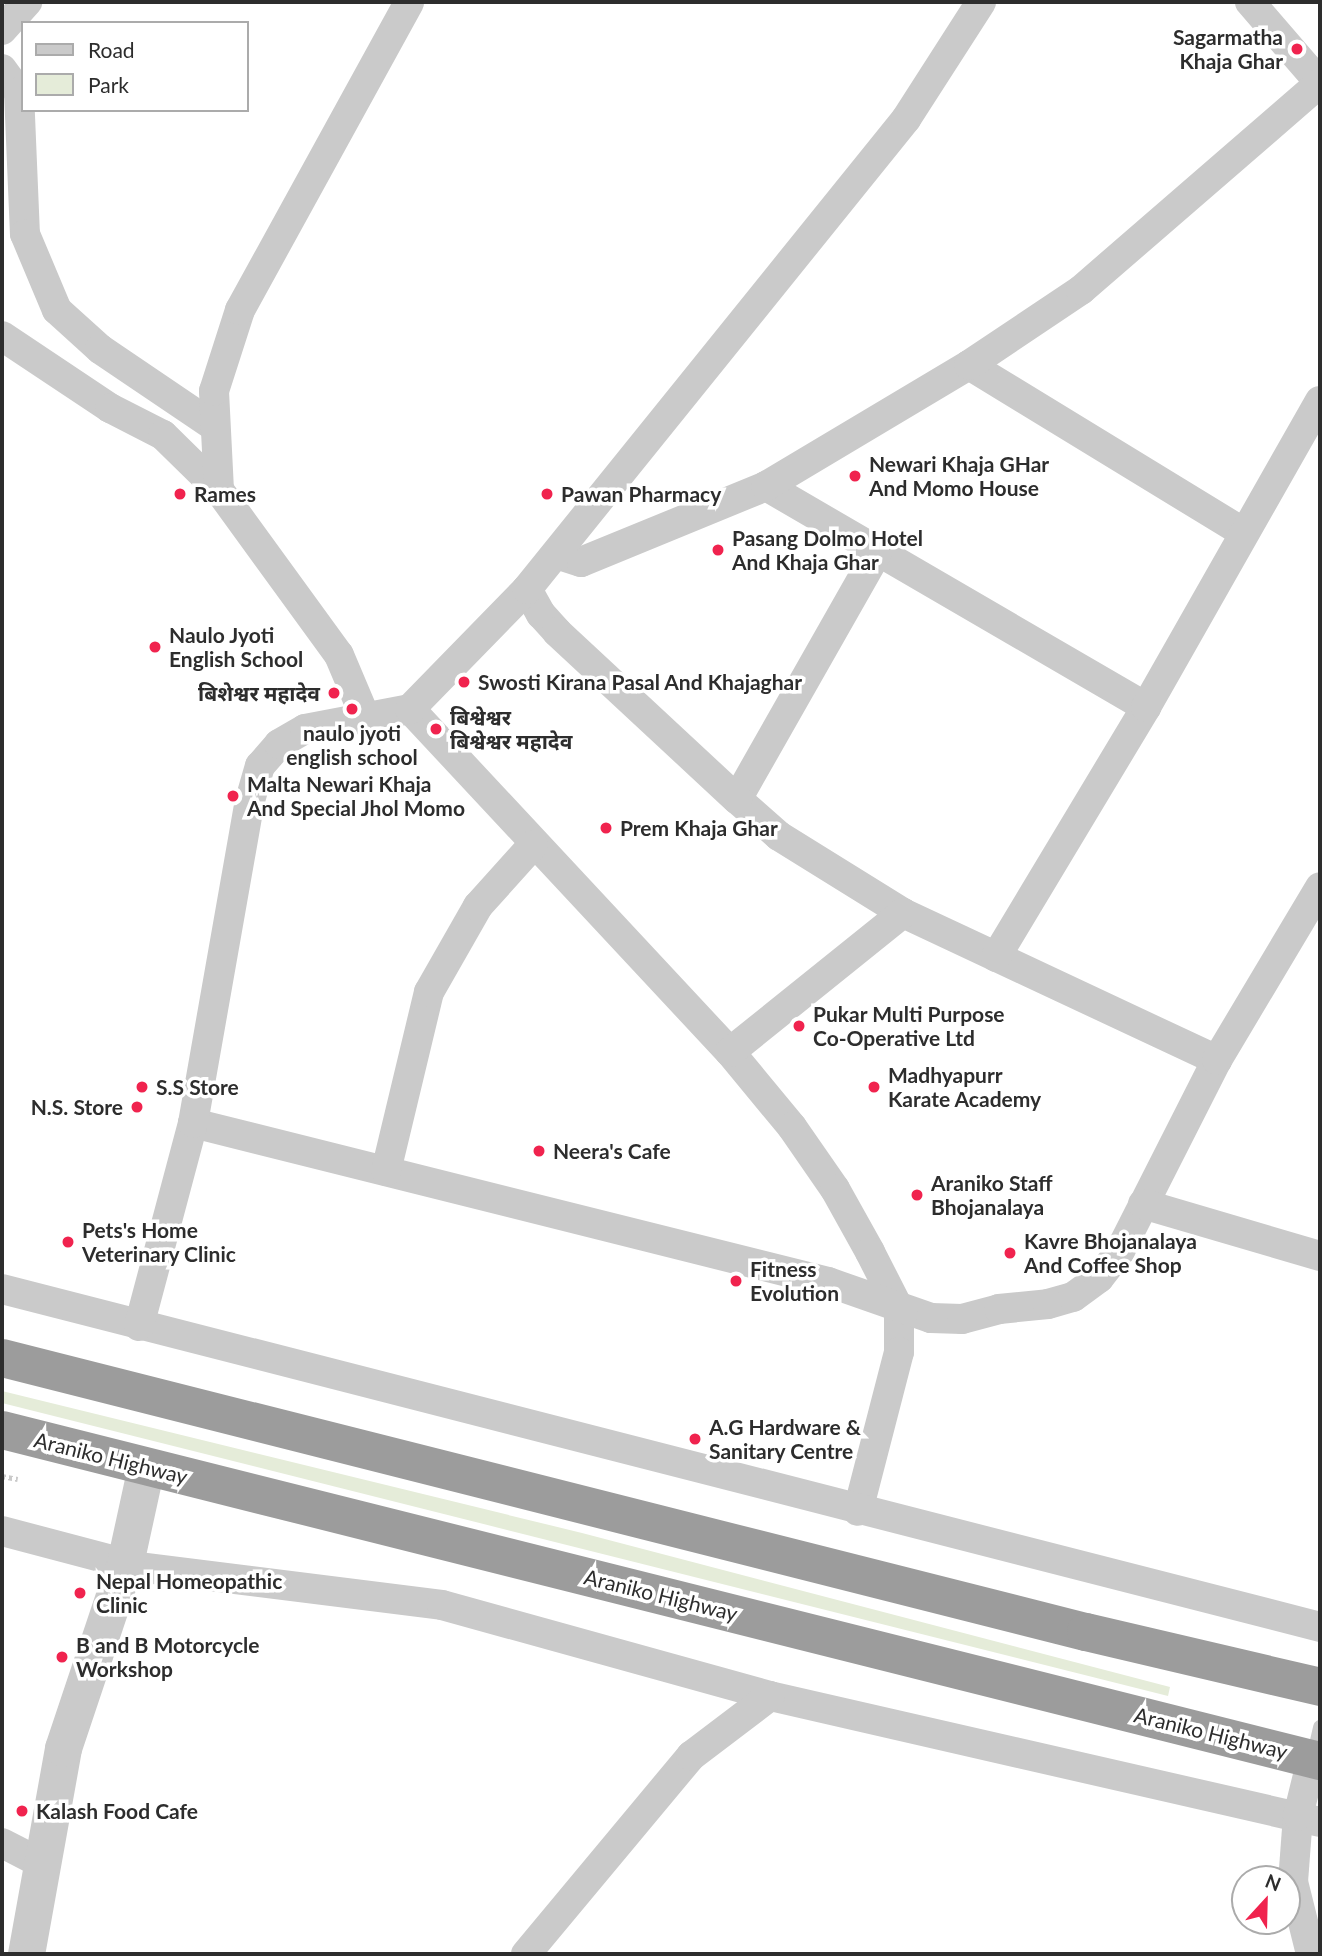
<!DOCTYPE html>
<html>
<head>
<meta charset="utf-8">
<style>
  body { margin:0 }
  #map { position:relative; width:1322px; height:1956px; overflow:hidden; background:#fff; font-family:Lato,"Noto Sans Devanagari",sans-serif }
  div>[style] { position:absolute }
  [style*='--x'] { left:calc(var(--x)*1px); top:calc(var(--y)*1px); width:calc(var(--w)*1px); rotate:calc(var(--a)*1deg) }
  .green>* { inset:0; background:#e5ecd9 }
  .path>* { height:4.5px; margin-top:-2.25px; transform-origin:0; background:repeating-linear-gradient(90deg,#cacaca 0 3.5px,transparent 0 7px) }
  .service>* { height:14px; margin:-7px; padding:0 7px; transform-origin:7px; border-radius:7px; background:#cacaca }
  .minor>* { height:30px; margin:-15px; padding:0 15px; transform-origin:15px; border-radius:15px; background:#cacaca }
  .tertiary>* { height:37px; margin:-18.5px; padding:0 18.5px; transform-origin:18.5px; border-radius:18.5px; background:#cacaca }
  .trunk>* { height:38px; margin:-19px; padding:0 19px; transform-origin:19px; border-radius:19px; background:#9c9c9c }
  .dots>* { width:19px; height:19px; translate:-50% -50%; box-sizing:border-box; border:4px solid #fff; border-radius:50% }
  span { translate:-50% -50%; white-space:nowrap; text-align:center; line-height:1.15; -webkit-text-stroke:7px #fff; paint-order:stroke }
  .poi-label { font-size:21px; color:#2d2d2d; font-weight:700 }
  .right { translate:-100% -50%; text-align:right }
  .left { translate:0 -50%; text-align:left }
  .street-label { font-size:21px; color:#2d2d2d }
  .frame { position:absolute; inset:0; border:4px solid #2d2d2d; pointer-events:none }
  .legend { position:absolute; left:21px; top:21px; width:228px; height:91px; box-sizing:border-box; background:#fff; border:2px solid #ababab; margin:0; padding:9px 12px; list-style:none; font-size:21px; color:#2d2d2d }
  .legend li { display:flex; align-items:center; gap:14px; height:35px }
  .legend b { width:35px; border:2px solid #ababab }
  .north { position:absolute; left:1231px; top:1865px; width:70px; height:70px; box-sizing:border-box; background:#fff; border:2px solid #ababab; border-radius:50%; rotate:22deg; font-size:19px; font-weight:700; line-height:28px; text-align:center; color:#2d2d2d }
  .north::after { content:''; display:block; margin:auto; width:24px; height:32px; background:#f0234e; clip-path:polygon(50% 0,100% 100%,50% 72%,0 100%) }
</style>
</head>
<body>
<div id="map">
  <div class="green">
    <i style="clip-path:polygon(2px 1391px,582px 1533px,1170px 1687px,1168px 1696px,2px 1403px)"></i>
  </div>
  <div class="path">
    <i style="--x:2;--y:1476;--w:16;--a:11"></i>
  </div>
  <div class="service">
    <i style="--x:1313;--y:1758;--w:32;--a:-77"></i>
  </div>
  <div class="minor">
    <i style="--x:1250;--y:2;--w:107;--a:49.2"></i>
    <i style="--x:2;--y:30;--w:38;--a:-48"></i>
    <i style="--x:2;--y:69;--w:29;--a:54"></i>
    <i style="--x:19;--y:92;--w:142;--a:87.6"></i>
    <i style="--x:25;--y:234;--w:82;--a:67.2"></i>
    <i style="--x:57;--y:310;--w:58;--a:42.2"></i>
    <i style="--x:100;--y:349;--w:139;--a:34.1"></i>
    <i style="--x:2;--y:336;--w:130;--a:33.7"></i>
    <i style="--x:110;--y:408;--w:59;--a:27"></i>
    <i style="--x:163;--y:435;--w:78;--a:44.5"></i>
    <i style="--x:219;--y:490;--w:204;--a:54"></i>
    <i style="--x:339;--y:655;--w:69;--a:67.1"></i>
    <i style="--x:969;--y:365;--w:322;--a:31.4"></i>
    <i style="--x:766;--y:486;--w:440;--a:30.2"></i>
    <i style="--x:219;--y:490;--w:99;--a:-92.9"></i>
    <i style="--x:214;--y:391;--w:85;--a:-72.2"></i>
    <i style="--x:240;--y:310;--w:351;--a:-61.2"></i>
    <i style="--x:878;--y:551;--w:285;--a:119.6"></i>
    <i style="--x:737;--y:799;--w:56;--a:41.4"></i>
    <i style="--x:779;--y:836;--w:146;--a:31.8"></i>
    <i style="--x:903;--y:913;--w:347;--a:25.1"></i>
    <i style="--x:556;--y:554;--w:26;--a:18"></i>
    <i style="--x:581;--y:562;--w:200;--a:-22.3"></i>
    <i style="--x:766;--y:486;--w:236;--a:-30.8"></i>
    <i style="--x:969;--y:365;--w:135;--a:-33.8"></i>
    <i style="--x:1081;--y:290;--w:316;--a:-40.9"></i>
    <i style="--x:527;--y:589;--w:29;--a:61"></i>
    <i style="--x:541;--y:614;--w:24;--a:48"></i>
    <i style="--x:557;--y:632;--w:246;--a:42.9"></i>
    <i style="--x:410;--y:709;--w:469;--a:47"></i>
    <i style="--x:730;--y:1052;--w:97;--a:50.4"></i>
    <i style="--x:792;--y:1127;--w:75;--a:55.3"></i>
    <i style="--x:835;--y:1189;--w:72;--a:60.9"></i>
    <i style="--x:870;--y:1252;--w:64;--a:63"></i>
    <i style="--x:899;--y:1309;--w:43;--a:90"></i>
    <i style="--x:899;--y:1352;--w:164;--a:104.5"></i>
    <i style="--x:996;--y:957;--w:292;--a:-59"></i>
    <i style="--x:1146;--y:707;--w:352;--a:-60.4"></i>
    <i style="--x:730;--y:1052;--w:222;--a:-38.8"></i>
    <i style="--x:193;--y:1123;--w:655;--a:14.06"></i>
    <i style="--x:828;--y:1282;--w:109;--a:19.3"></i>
    <i style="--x:931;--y:1318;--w:31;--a:2"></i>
    <i style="--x:962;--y:1319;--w:38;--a:-15"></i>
    <i style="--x:999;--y:1309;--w:49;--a:-5.8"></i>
    <i style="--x:1048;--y:1304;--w:26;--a:-16"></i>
    <i style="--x:1073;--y:1297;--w:32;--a:-36"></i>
    <i style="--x:1099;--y:1278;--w:34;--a:-52"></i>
    <i style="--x:1120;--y:1251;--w:214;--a:-63.1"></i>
    <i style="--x:1217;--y:1060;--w:201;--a:-59.2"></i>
    <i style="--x:386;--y:1171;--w:184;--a:-76.5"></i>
    <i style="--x:429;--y:992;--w:99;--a:-60.3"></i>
    <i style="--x:478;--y:906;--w:82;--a:-48"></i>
    <i style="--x:1143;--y:1204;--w:184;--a:16.4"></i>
    <i style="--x:2;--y:1289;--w:1361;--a:14.38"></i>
    <i style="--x:139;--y:1326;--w:210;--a:-75.1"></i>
    <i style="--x:193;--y:1123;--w:324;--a:-80"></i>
    <i style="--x:249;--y:804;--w:40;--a:-74"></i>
    <i style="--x:260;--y:766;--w:29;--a:-49"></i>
    <i style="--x:279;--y:744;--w:30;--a:-30"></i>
    <i style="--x:305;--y:729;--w:107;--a:-10.8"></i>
    <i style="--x:410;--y:709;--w:168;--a:-45.7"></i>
    <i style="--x:527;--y:589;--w:604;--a:-51.12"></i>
    <i style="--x:906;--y:119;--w:139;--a:-57.3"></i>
    <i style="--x:2;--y:1531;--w:141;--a:14.8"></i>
    <i style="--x:138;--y:1567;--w:306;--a:7.1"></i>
    <i style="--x:442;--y:1605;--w:340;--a:15.5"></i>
    <i style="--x:770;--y:1696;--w:564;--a:12.9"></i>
    <i style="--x:2;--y:1843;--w:44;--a:27.1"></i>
    <i style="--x:526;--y:1954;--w:258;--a:-50.2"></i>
    <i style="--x:691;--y:1756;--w:99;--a:-37.2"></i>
    <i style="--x:1311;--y:1954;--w:74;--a:-104"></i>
    <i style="--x:1293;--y:1882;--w:66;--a:-85.7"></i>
    <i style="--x:1298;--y:1816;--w:59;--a:-76.2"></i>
  </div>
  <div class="tertiary">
    <i style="--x:26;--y:1954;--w:209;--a:-79.8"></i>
    <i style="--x:63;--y:1748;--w:195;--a:-71.5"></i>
    <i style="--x:125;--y:1563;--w:98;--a:-77.7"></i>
  </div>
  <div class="trunk">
    <i style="--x:2;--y:1358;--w:1118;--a:14.19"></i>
    <i style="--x:1086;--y:1632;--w:240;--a:13.2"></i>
    <i style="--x:2;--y:1430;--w:1359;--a:14.1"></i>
  </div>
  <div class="dots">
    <i style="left:1297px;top:49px;background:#f0234e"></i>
    <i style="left:855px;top:476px;background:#f0234e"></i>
    <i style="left:180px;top:494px;background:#f0234e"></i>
    <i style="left:547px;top:494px;background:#f0234e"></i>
    <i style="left:718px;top:550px;background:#f0234e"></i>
    <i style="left:155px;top:647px;background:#f0234e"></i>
    <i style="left:464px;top:682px;background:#f0234e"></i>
    <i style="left:334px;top:693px;background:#f0234e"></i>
    <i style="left:352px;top:709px;background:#f0234e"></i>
    <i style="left:436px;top:729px;background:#f0234e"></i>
    <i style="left:233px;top:796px;background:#f0234e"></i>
    <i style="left:606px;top:828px;background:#f0234e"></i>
    <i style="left:799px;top:1026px;background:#f0234e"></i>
    <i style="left:142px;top:1087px;background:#f0234e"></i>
    <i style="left:874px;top:1087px;background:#f0234e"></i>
    <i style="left:137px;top:1107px;background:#f0234e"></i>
    <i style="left:539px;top:1151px;background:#f0234e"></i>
    <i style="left:917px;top:1195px;background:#f0234e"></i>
    <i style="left:68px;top:1242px;background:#f0234e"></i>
    <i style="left:1010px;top:1253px;background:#f0234e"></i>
    <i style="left:736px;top:1281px;background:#f0234e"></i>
    <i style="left:695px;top:1439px;background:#f0234e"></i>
    <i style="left:80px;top:1593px;background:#f0234e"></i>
    <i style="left:62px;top:1657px;background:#f0234e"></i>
    <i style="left:22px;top:1811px;background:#f0234e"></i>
  </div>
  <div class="poi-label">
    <span class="right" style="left:1283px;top:49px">Sagarmatha<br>Khaja Ghar</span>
    <span class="left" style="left:869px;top:476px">Newari Khaja GHar<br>And Momo House</span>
    <span class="left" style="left:194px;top:494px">Rames</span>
    <span class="left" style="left:561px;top:494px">Pawan Pharmacy</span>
    <span class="left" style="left:732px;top:550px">Pasang Dolmo Hotel<br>And Khaja Ghar</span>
    <span class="left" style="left:169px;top:647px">Naulo Jyoti<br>English School</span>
    <span class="left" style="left:478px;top:682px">Swosti Kirana Pasal And Khajaghar</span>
    <span class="right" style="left:320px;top:693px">बिशेश्वर महादेव</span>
    <span class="left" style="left:450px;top:729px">बिश्वेश्वर<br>बिश्वेश्वर महादेव</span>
    <span style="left:352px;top:745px">naulo jyoti<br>english school</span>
    <span class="left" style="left:247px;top:796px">Malta Newari Khaja<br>And Special Jhol Momo</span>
    <span class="left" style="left:620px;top:828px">Prem Khaja Ghar</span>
    <span class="left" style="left:813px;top:1026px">Pukar Multi Purpose<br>Co-Operative Ltd</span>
    <span class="left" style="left:888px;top:1087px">Madhyapurr<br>Karate Academy</span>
    <span class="left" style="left:156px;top:1087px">S.S Store</span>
    <span class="right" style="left:123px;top:1107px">N.S. Store</span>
    <span class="left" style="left:553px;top:1151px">Neera's Cafe</span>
    <span class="left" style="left:931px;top:1195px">Araniko Staff<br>Bhojanalaya</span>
    <span class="left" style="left:82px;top:1242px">Pets's Home<br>Veterinary Clinic</span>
    <span class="left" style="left:1024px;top:1253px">Kavre Bhojanalaya<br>And Coffee Shop</span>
    <span class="left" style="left:750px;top:1281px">Fitness<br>Evolution</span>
    <span class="left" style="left:709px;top:1439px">A.G Hardware &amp;<br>Sanitary Centre</span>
    <span class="left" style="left:96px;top:1593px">Nepal Homeopathic<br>Clinic</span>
    <span class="left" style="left:76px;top:1657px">B and B Motorcycle<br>Workshop</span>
    <span class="left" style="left:36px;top:1811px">Kalash Food Cafe</span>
  </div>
  <div class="street-label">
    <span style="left:111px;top:1458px;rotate:14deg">Araniko Highway</span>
    <span style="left:661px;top:1595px;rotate:14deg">Araniko Highway</span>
    <span style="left:1211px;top:1733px;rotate:14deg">Araniko Highway</span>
  </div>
  <div class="frame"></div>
  <ul class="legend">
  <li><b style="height:9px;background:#cacaca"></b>Road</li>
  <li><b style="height:19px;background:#e5ecd9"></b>Park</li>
  </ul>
  <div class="north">N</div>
</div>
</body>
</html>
